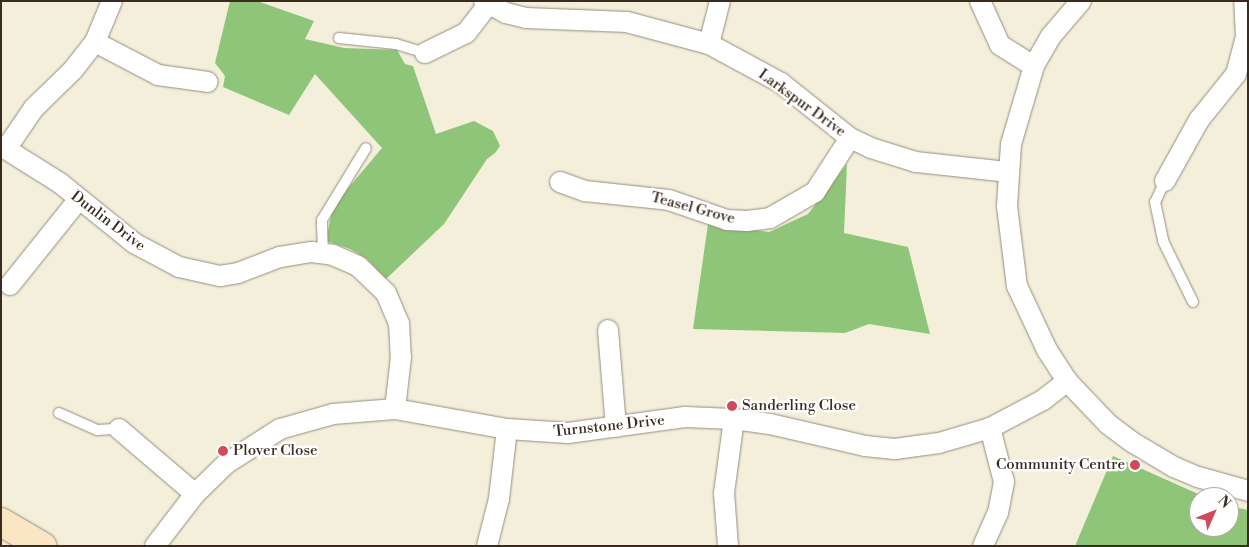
<!DOCTYPE html>
<html>
<head>
<meta charset="utf-8">
<style>
  body { margin:0 }
  #map { position:relative; width:1249px; height:547px; overflow:hidden; background:#f3efdb; font-family:"Libre Bodoni",serif }
  div>[style] { position:absolute }
  [style*='--x'] { left:calc(var(--x)*1px); top:calc(var(--y)*1px); width:calc(var(--w)*1px); rotate:calc(var(--a)*1deg) }
  .green>* { inset:0; background:#8ec578 }
  .roads { filter:drop-shadow(0 0 1px #978c7c) drop-shadow(0 0 1px #978c7c) }
  .lane>* { height:10px; margin:-5px; padding:0 5px; transform-origin:5px; border-radius:5px; background:#fff }
  .street>* { height:20px; margin:-10px; padding:0 10px; transform-origin:10px; border-radius:10px; background:#fff }
  .secondary>* { height:28px; margin:-14px; padding:0 14px; transform-origin:14px; border-radius:14px; background:#fbe6c4 }
  .dots>* { width:14px; height:14px; translate:-50% -50%; box-sizing:border-box; border:2px solid #fff; border-radius:50% }
  span { translate:-50% -50%; white-space:nowrap; text-align:center; line-height:1.15; -webkit-text-stroke:4.5px #fff; paint-order:stroke }
  .street-label { font-size:15px; color:#3b2a1e }
  .poi-label { font-size:15px; color:#3b2a1e }
  .left { translate:0 -50%; text-align:left }
  .right { translate:-100% -50%; text-align:right }
  .frame { position:absolute; inset:0; border:2px solid #3b2a1e; pointer-events:none }
  .north { position:absolute; left:1189px; top:487px; width:50px; height:50px; box-sizing:border-box; background:#fff; border:1px solid #b1aaa5; border-radius:50%; rotate:46deg; font-size:14px; font-weight:700; line-height:20px; text-align:center; color:#3b2a1e }
  .north::after { content:''; display:block; margin:auto; width:18px; height:22px; background:#d1495b; clip-path:polygon(50% 0,100% 100%,50% 72%,0 100%) }
</style>
</head>
<body>
<div id="map">
  <div class="green">
    <i style="clip-path:polygon(230px 1px,257px 1px,314px 21px,305px 39px,344px 48px,397px 50px,405px 64px,413px 66px,436px 134px,474px 121px,493px 131px,500px 146px,495px 153px,487px 159px,444px 224px,386px 279px,367px 259px,350px 249px,326px 241px,333px 206px,382px 148px,315px 74px,289px 115px,223px 87px,225px 76px,215px 63px)"></i>
    <i style="clip-path:polygon(847px 164px,844px 233px,908px 247px,930px 334px,869px 324px,845px 333px,693px 329px,708px 224px,769px 232px,808px 214px)"></i>
    <i style="clip-path:polygon(1113px 456px,1205px 497px,1199px 497px,1199px 527px,1229px 527px,1229px 506px,1248px 510px,1248px 546px,1075px 546px)"></i>
  </div>
  <div class="roads">
    <div class="lane">
      <i style="--x:339;--y:38;--w:57;--a:6"></i>
      <i style="--x:396;--y:44;--w:30;--a:17"></i>
      <i style="--x:1165;--y:181;--w:23;--a:115"></i>
      <i style="--x:1155;--y:202;--w:40;--a:78"></i>
      <i style="--x:1163;--y:241;--w:68;--a:63.8"></i>
      <i style="--x:323;--y:254;--w:34;--a:-92"></i>
      <i style="--x:322;--y:220;--w:84;--a:-58.6"></i>
      <i style="--x:59;--y:413;--w:42;--a:24.1"></i>
      <i style="--x:97;--y:430;--w:22;--a:-3"></i>
    </div>
    <div class="street">
      <i style="--x:484;--y:1;--w:25;--a:29"></i>
      <i style="--x:506;--y:13;--w:21;--a:14"></i>
      <i style="--x:526;--y:18;--w:101;--a:2.3"></i>
      <i style="--x:627;--y:22;--w:85;--a:15"></i>
      <i style="--x:709;--y:44;--w:82;--a:28.4"></i>
      <i style="--x:781;--y:83;--w:88;--a:38.6"></i>
      <i style="--x:850;--y:138;--w:23;--a:25"></i>
      <i style="--x:871;--y:148;--w:47;--a:17.3"></i>
      <i style="--x:916;--y:162;--w:93;--a:6.2"></i>
      <i style="--x:980;--y:1;--w:48;--a:65.6"></i>
      <i style="--x:1000;--y:45;--w:40;--a:32"></i>
      <i style="--x:1081;--y:1;--w:46;--a:130.6"></i>
      <i style="--x:1051;--y:36;--w:34;--a:120"></i>
      <i style="--x:1034;--y:66;--w:81;--a:106.4"></i>
      <i style="--x:1011;--y:144;--w:62;--a:93.7"></i>
      <i style="--x:1007;--y:206;--w:81;--a:82.9"></i>
      <i style="--x:1017;--y:286;--w:71;--a:64.9"></i>
      <i style="--x:1047;--y:350;--w:37;--a:57"></i>
      <i style="--x:1067;--y:381;--w:59;--a:46.4"></i>
      <i style="--x:1108;--y:424;--w:30;--a:37"></i>
      <i style="--x:1132;--y:442;--w:49;--a:30.8"></i>
      <i style="--x:1174;--y:467;--w:26;--a:23"></i>
      <i style="--x:1198;--y:477;--w:52;--a:15.6"></i>
      <i style="--x:95;--y:42;--w:71;--a:27.6"></i>
      <i style="--x:158;--y:75;--w:50;--a:8"></i>
      <i style="--x:709;--y:44;--w:44;--a:-75.7"></i>
      <i style="--x:425;--y:53;--w:46;--a:-26"></i>
      <i style="--x:466;--y:33;--w:36;--a:-52"></i>
      <i style="--x:1;--y:146;--w:70;--a:32.1"></i>
      <i style="--x:60;--y:183;--w:95;--a:39"></i>
      <i style="--x:134;--y:243;--w:51;--a:28.1"></i>
      <i style="--x:179;--y:267;--w:42;--a:12.4"></i>
      <i style="--x:220;--y:276;--w:18;--a:-9"></i>
      <i style="--x:238;--y:273;--w:45;--a:-20.9"></i>
      <i style="--x:280;--y:257;--w:32;--a:-9"></i>
      <i style="--x:312;--y:252;--w:21;--a:8"></i>
      <i style="--x:333;--y:255;--w:27;--a:24"></i>
      <i style="--x:358;--y:266;--w:39;--a:44"></i>
      <i style="--x:386;--y:293;--w:33;--a:67"></i>
      <i style="--x:399;--y:323;--w:34;--a:87"></i>
      <i style="--x:401;--y:357;--w:52;--a:96.6"></i>
      <i style="--x:6;--y:149;--w:50;--a:-55.7"></i>
      <i style="--x:34;--y:108;--w:54;--a:-44.3"></i>
      <i style="--x:73;--y:70;--w:36;--a:-52"></i>
      <i style="--x:95;--y:42;--w:44;--a:-67.5"></i>
      <i style="--x:1165;--y:181;--w:70;--a:-60.9"></i>
      <i style="--x:1199;--y:120;--w:59;--a:-51.2"></i>
      <i style="--x:1236;--y:74;--w:39;--a:-75"></i>
      <i style="--x:1246;--y:36;--w:35;--a:-93"></i>
      <i style="--x:560;--y:182;--w:27;--a:20"></i>
      <i style="--x:585;--y:191;--w:84;--a:6.1"></i>
      <i style="--x:669;--y:200;--w:61;--a:19"></i>
      <i style="--x:727;--y:220;--w:20;--a:3"></i>
      <i style="--x:747;--y:221;--w:23;--a:-7"></i>
      <i style="--x:770;--y:218;--w:52;--a:-30"></i>
      <i style="--x:815;--y:192;--w:64;--a:-57.1"></i>
      <i style="--x:10;--y:285;--w:110;--a:-51.3"></i>
      <i style="--x:608;--y:330;--w:97;--a:85.3"></i>
      <i style="--x:119;--y:429;--w:100;--a:40.5"></i>
      <i style="--x:155;--y:546;--w:66;--a:-52.4"></i>
      <i style="--x:195;--y:494;--w:45;--a:-44.1"></i>
      <i style="--x:227;--y:463;--w:63;--a:-32.7"></i>
      <i style="--x:280;--y:429;--w:55;--a:-15.8"></i>
      <i style="--x:333;--y:414;--w:62;--a:-4.6"></i>
      <i style="--x:395;--y:409;--w:114;--a:10.1"></i>
      <i style="--x:507;--y:429;--w:61;--a:3.8"></i>
      <i style="--x:568;--y:433;--w:118;--a:-7.8"></i>
      <i style="--x:685;--y:417;--w:49;--a:2.3"></i>
      <i style="--x:734;--y:419;--w:36;--a:8"></i>
      <i style="--x:770;--y:424;--w:98;--a:13"></i>
      <i style="--x:865;--y:446;--w:30;--a:6"></i>
      <i style="--x:895;--y:449;--w:44;--a:-7.8"></i>
      <i style="--x:939;--y:443;--w:53;--a:-16.4"></i>
      <i style="--x:990;--y:428;--w:60;--a:-27.8"></i>
      <i style="--x:1043;--y:400;--w:31;--a:-38"></i>
      <i style="--x:487;--y:546;--w:49;--a:-75.7"></i>
      <i style="--x:499;--y:499;--w:70;--a:-83.5"></i>
      <i style="--x:728;--y:546;--w:53;--a:-94.3"></i>
      <i style="--x:724;--y:493;--w:75;--a:-82.3"></i>
      <i style="--x:983;--y:546;--w:36;--a:-66"></i>
      <i style="--x:998;--y:513;--w:32;--a:-79"></i>
      <i style="--x:1004;--y:482;--w:56;--a:-104.5"></i>
    </div>
    <div class="secondary">
      <i style="--x:1;--y:522;--w:48;--a:30.3"></i>
    </div>
  </div>
  <div class="dots">
    <i style="left:732px;top:406px;background:#d1495b"></i>
    <i style="left:223px;top:451px;background:#d1495b"></i>
    <i style="left:1135px;top:465px;background:#d1495b"></i>
  </div>
  <div class="street-label">
    <span style="left:802px;top:103px;rotate:36deg">Larkspur Drive</span>
    <span style="left:693px;top:208px;rotate:15deg">Teasel Grove</span>
    <span style="left:108px;top:221px;rotate:37deg">Dunlin Drive</span>
    <span style="left:609px;top:426px;rotate:-6deg">Turnstone Drive</span>
  </div>
  <div class="poi-label">
    <span class="left" style="left:742px;top:406px">Sanderling Close</span>
    <span class="left" style="left:233px;top:451px">Plover Close</span>
    <span class="right" style="left:1125px;top:465px">Community Centre</span>
  </div>
  <div class="frame"></div>
  <div class="north">N</div>
</div>
</body>
</html>
